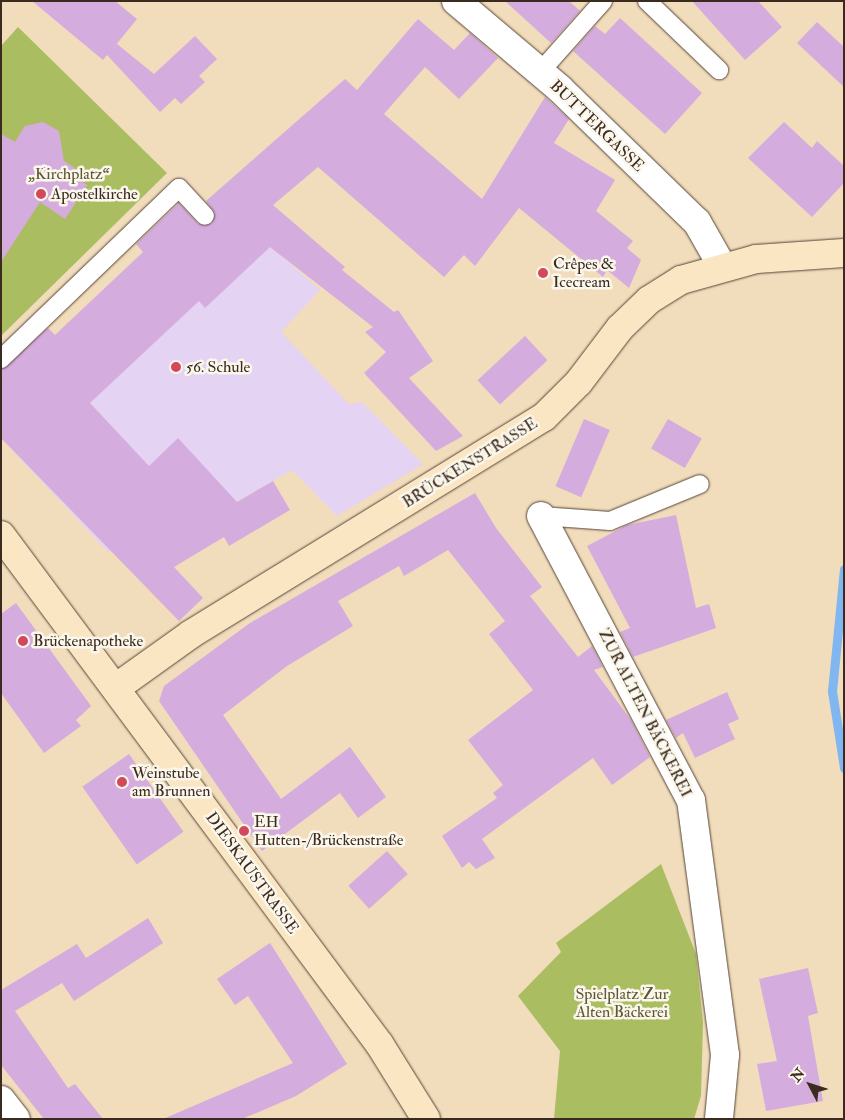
<!DOCTYPE html>
<html>
<head>
<meta charset="utf-8">
<style>
  body { margin:0 }
  #map { position:relative; width:845px; height:1120px; overflow:hidden; background:#f1dcbc; font-family:"IM FELL Double Pica",serif }
  div>[style] { position:absolute }
  [style*='--x'] { left:calc(var(--x)*1px); top:calc(var(--y)*1px); width:calc(var(--w)*1px); rotate:calc(var(--a)*1deg) }
  .built>* { inset:0; background:#e4d3f2 }
  .green>* { inset:0; background:#aabd61 }
  .stream>* { height:9px; margin:-4.5px; padding:0 4.5px; transform-origin:4.5px; border-radius:4.5px; background:#80b7f0 }
  .building>* { inset:0; background:#d5acde; transform-origin:0 0 }
  .roads { filter:drop-shadow(0 0 1px #564536) drop-shadow(0 0 1px #564536) }
  .service>* { height:18px; margin:-9px; padding:0 9px; transform-origin:9px; border-radius:9px; background:#fff }
  .minor>* { height:28px; margin:-14px; padding:0 14px; transform-origin:14px; border-radius:14px; background:#fff }
  .secondary>* { height:28px; margin:-14px; padding:0 14px; transform-origin:14px; border-radius:14px; background:#fbe6c4 }
  .dots>* { width:14px; height:14px; translate:-50% -50%; box-sizing:border-box; border:2px solid #fbf7ec; border-radius:50% }
  span { translate:-50% -50%; white-space:nowrap; text-align:center; line-height:1.15; -webkit-text-stroke:5px #fbf7ec; paint-order:stroke }
  .street-label { font-size:16px; color:#3b2a1e }
  .park-label { font-size:16px; color:#5c5632 }
  .poi-label { font-size:16px; color:#3b2a1e }
  .left { translate:0 -50%; text-align:left }
  .frame { position:absolute; inset:0; border:2px solid #3b2a1e; pointer-events:none }
  .north { position:absolute; left:785px; top:1060px; width:50px; height:50px; -webkit-text-stroke:4px #fbf7ec; paint-order:stroke; rotate:310deg; font-size:14px; font-weight:700; line-height:20px; text-align:center; color:#3b2a1e }
  .north::after { content:''; display:block; margin:auto; width:18px; height:22px; background:#3b2a1e; clip-path:polygon(50% 0,100% 100%,50% 72%,0 100%) }
</style>
</head>
<body>
<div id="map">
  <div class="built">
    <i style="clip-path:polygon(202px 204px,248px 226px,320px 290px,281px 332px,349px 404px,362px 402px,423px 464px,337px 516px,292px 470px,235px 503px,108px 552px,1px 438px,1px 402px,197px 216px)"></i>
  </div>
  <div class="green">
    <i style="clip-path:polygon(18px 27px,167px 173px,1px 336px,1px 46px)"></i>
    <i style="clip-path:polygon(661px 864px,696px 954px,703px 1022px,701px 1096px,694px 1119px,554px 1119px,560px 1051px,518px 996px,561px 952px,556px 943px)"></i>
  </div>
  <div class="stream">
    <i style="--x:844;--y:569;--w:123;--a:95.6"></i>
    <i style="--x:832;--y:691;--w:78;--a:81.1"></i>
  </div>
  <div class="building">
    <i style="clip-path:polygon(32px 1px,115px 1px,137px 19px,111px 51px,117px 44px,154px 74px,195px 36px,217px 59px,199px 76px,205px 82px,181px 104px,175px 98px,160px 112px,107px 55px,103px 60px)"></i>
    <i style="clip-path:polygon(505px 1px,569px 1px,580px 11px,551px 43px)"></i>
    <i style="clip-path:polygon(692px 1px,758px 1px,782px 27px,745px 60px)"></i>
    <i style="clip-path:polygon(620px 18px,702px 93px,665px 134px,573px 51px,595px 26px,605px 34px)"></i>
    <i style="clip-path:polygon(418px 19px,454px 50px,470px 33px,498px 58px,459px 99px,425px 67px,384px 114px,482px 199px,545px 97px,569px 119px,554px 143px,615px 180px,596px 211px,633px 241px,627px 248px,641px 260px,629px 288px,607px 270px,603px 277px,519px 208px,475px 266px,464px 255px,444px 277px,318px 167px,273px 205px,345px 267px,342px 270px,394px 312px,398px 310px,433px 361px,409px 378px,463px 436px,436px 451px,364px 373px,386px 352px,365px 332px,373px 327px,270px 247px,205px 308px,199px 301px,90px 403px,149px 466px,178px 438px,237px 502px,273px 481px,290px 510px,229px 546px,224px 537px,174px 567px,203px 598px,179px 621px,1px 438px,1px 369px,48px 328px,55px 335px,143px 252px,136px 244px,179px 203px,198px 224px,212px 224px,215px 213px,206px 201px,345px 79px,357px 90px)"></i>
    <i style="clip-path:polygon(817px 22px,844px 47px,844px 87px,797px 43px)"></i>
    <i style="clip-path:polygon(43px 122px,59px 131px,64px 161px,79px 171px,75px 177px,87px 185px,65px 219px,40px 202px,1px 262px,1px 134px,15px 142px,25px 126px)"></i>
    <i style="clip-path:polygon(784px 122px,812px 148px,817px 141px,844px 166px,844px 183px,812px 217px,748px 158px)"></i>
    <i style="left:525px;top:336px;width:33px;height:65px;rotate:47deg"></i>
    <i style="left:584px;top:419px;width:28px;height:73px;rotate:23deg"></i>
    <i style="left:668px;top:419px;width:39px;height:34px;rotate:30deg"></i>
    <i style="clip-path:polygon(475px 493px,496px 528px,542px 587px,530px 596px,578px 657px,592px 646px,603px 667px,594px 670px,631px 720px,650px 757px,612px 785px,593px 758px,482px 839px,495px 858px,476px 869px,469px 862px,462px 868px,442px 836px,497px 798px,493px 793px,503px 785px,468px 740px,533px 690px,489px 634px,505px 621px,448px 550px,404px 576px,399px 566px,338px 601px,353px 626px,287px 666px,223px 715px,281px 799px,350px 747px,386px 797px,358px 818px,340px 793px,262px 851px,159px 701px,164px 686px,250px 623px)"></i>
    <i style="clip-path:polygon(676px 515px,696px 608px,709px 604px,716px 628px,633px 657px,620px 632px,630px 628px,587px 546px,627px 525px)"></i>
    <i style="clip-path:polygon(16px 603px,91px 706px,76px 720px,81px 726px,44px 753px,1px 693px,1px 614px)"></i>
    <i style="clip-path:polygon(727px 692px,739px 719px,728px 724px,735px 739px,695px 758px,683px 733px,676px 738px,666px 720px)"></i>
    <i style="left:129px;top:754px;width:95px;height:57px;rotate:55deg"></i>
    <i style="left:387px;top:851px;width:31px;height:52px;rotate:48deg"></i>
    <i style="clip-path:polygon(148px 918px,163px 943px,74px 1001px,62px 983px,15px 1011px,68px 1088px,75px 1084px,103px 1119px,44px 1119px,1px 1065px,1px 990px,77px 944px,86px 958px)"></i>
    <i style="clip-path:polygon(270px 943px,347px 1064px,296px 1096px,242px 1119px,163px 1119px,293px 1063px,248px 996px,235px 1005px,217px 979px)"></i>
    <i style="clip-path:polygon(808px 968px,818px 1013px,808px 1016px,823px 1101px,766px 1111px,757px 1064px,777px 1061px,759px 979px)"></i>
  </div>
  <div class="roads">
    <div class="service">
      <i style="--x:647;--y:1;--w:100;--a:43.8"></i>
      <i style="--x:540;--y:72;--w:95;--a:-48.4"></i>
      <i style="--x:1;--y:359;--w:247;--a:-43.9"></i>
      <i style="--x:179;--y:188;--w:38;--a:47"></i>
      <i style="--x:541;--y:516;--w:69;--a:4.1"></i>
      <i style="--x:610;--y:521;--w:97;--a:-22.3"></i>
    </div>
    <div class="minor">
      <i style="--x:456;--y:1;--w:136;--a:40.2"></i>
      <i style="--x:560;--y:89;--w:191;--a:44.2"></i>
      <i style="--x:697;--y:222;--w:51;--a:60.4"></i>
      <i style="--x:541;--y:516;--w:321;--a:62.2"></i>
      <i style="--x:691;--y:800;--w:257;--a:82.4"></i>
      <i style="--x:725;--y:1055;--w:64;--a:95.4"></i>
      <i style="--x:1;--y:1100;--w:24;--a:52"></i>
    </div>
    <div class="secondary">
      <i style="--x:1;--y:535;--w:635;--a:53.38"></i>
      <i style="--x:380;--y:1045;--w:87;--a:58.1"></i>
      <i style="--x:117;--y:687;--w:91;--a:-35.6"></i>
      <i style="--x:191;--y:634;--w:414;--a:-31.6"></i>
      <i style="--x:544;--y:417;--w:49;--a:-45"></i>
      <i style="--x:579;--y:382;--w:68;--a:-52.8"></i>
      <i style="--x:620;--y:328;--w:40;--a:-44"></i>
      <i style="--x:649;--y:300;--w:38;--a:-32"></i>
      <i style="--x:681;--y:280;--w:78;--a:-15.6"></i>
      <i style="--x:756;--y:259;--w:88;--a:-3.9"></i>
    </div>
  </div>
  <div class="dots">
    <i style="left:41px;top:194px;background:#d1495b"></i>
    <i style="left:543px;top:273px;background:#d1495b"></i>
    <i style="left:176px;top:367px;background:#d1495b"></i>
    <i style="left:23px;top:641px;background:#d1495b"></i>
    <i style="left:122px;top:782px;background:#d1495b"></i>
    <i style="left:244px;top:831px;background:#d1495b"></i>
  </div>
  <div class="street-label">
    <span style="left:597px;top:126px;rotate:44deg">BUTTERGASSE</span>
    <span style="left:470px;top:463px;rotate:-32deg">BRÜCKENSTRASSE</span>
    <span style="left:645px;top:713px;rotate:63deg">ZUR ALTEN BÄCKEREI</span>
    <span style="left:252px;top:873px;rotate:54deg">DIESKAUSTRASSE</span>
  </div>
  <div class="park-label">
    <span style="left:69px;top:174px">„Kirchplatz“</span>
    <span style="left:622px;top:1003px">Spielplatz Zur<br>Alten Bäckerei</span>
  </div>
  <div class="poi-label">
    <span class="left" style="left:51px;top:194px">Apostelkirche</span>
    <span class="left" style="left:553px;top:273px">Crêpes &amp;<br>Icecream</span>
    <span class="left" style="left:186px;top:367px">56. Schule</span>
    <span class="left" style="left:33px;top:641px">Brückenapotheke</span>
    <span class="left" style="left:132px;top:782px">Weinstube<br>am Brunnen</span>
    <span class="left" style="left:254px;top:831px">EH<br>Hutten-/Brückenstraße</span>
  </div>
  <div class="frame"></div>
  <div class="north">N</div>
</div>
</body>
</html>
